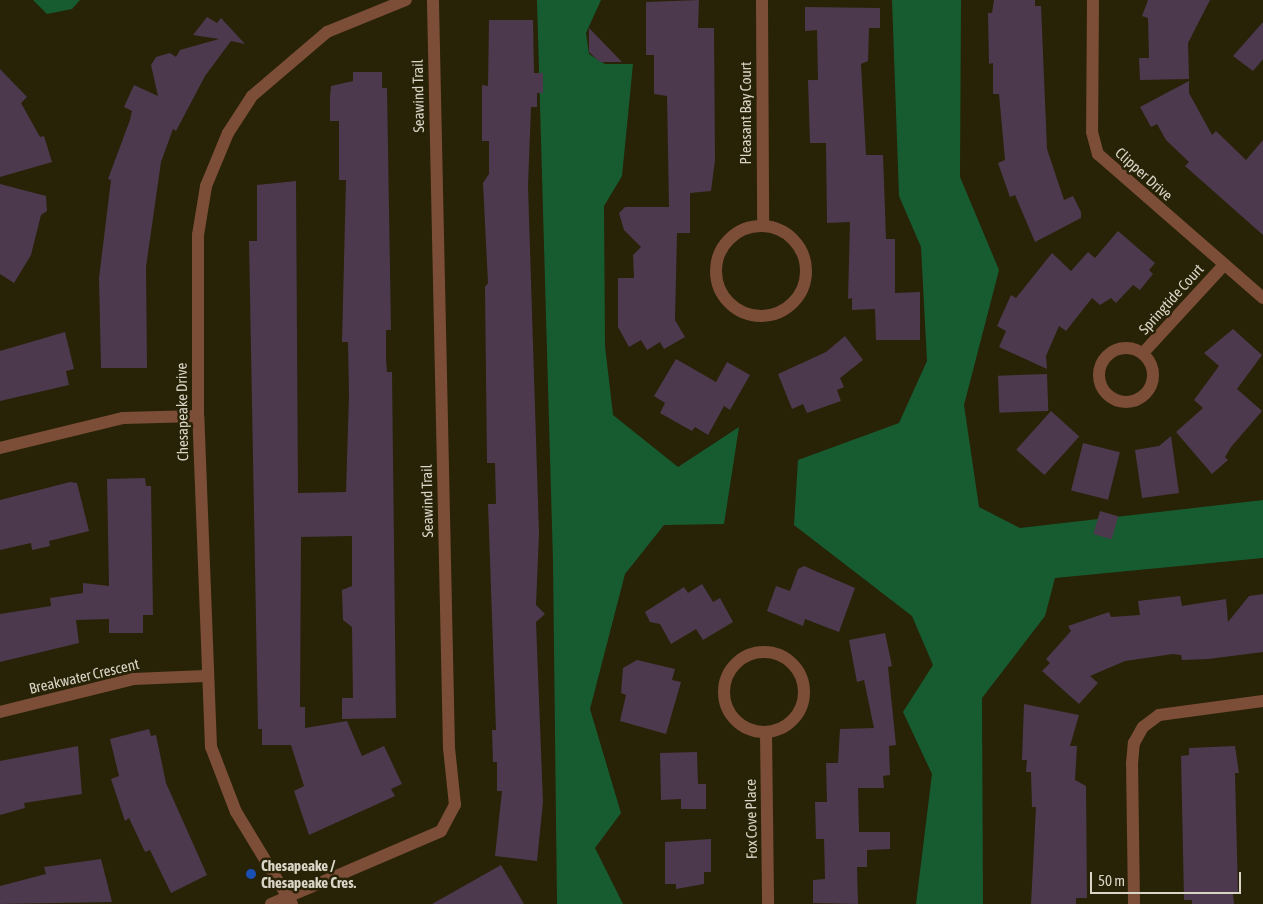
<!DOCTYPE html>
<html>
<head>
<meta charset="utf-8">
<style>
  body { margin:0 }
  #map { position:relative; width:1263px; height:904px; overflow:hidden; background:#282207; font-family:"Asap Condensed",sans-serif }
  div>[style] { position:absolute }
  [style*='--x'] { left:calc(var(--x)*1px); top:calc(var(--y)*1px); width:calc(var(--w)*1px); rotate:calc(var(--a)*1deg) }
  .forest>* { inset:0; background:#175c30 }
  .building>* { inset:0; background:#4d394d; transform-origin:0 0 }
  .minor>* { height:12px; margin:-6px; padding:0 6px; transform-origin:6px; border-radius:6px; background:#7c4e37 }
  .minor>.ring { margin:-6px; padding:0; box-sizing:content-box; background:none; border:12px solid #7c4e37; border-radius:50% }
  .dots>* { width:14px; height:14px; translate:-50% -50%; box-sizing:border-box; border:2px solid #282207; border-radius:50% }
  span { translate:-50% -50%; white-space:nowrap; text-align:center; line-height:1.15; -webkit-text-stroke:5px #282207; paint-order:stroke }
  .street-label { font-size:15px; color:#d8d5c6 }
  .poi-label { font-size:15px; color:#d8d5c6; font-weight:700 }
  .left { translate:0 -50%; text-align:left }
  .scale { position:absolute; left:1090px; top:872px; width:151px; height:22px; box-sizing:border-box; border:2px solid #d8d5c6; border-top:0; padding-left:6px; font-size:15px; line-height:18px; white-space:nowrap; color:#d8d5c6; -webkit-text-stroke:4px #282207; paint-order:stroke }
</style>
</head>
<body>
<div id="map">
  <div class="forest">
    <i style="clip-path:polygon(33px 0,80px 0,72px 9px,47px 14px)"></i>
    <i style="clip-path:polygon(537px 0,601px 0,586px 33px,589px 54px,605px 64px,633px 64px,622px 176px,604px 206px,605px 346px,613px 415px,678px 467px,739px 427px,724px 524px,664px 525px,625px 574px,590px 709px,621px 813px,595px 848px,623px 904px,557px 904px,553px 562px)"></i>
    <i style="clip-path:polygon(892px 0,961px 0,960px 177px,999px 270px,964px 405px,979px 507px,1020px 528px,1263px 500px,1263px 558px,1055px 578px,1045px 616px,982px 698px,983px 904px,916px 904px,932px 774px,903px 712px,933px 665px,912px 616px,794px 525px,798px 460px,899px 423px,927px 361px,921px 247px,899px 196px)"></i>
  </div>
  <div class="building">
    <i style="clip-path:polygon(699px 0,698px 28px,714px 28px,715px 160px,711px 191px,690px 193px,690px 233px,677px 233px,675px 320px,685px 337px,664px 349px,660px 342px,647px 350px,641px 340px,629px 347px,618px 327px,618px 278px,634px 278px,633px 255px,641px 247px,624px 230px,619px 213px,625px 207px,669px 207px,667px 96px,654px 94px,654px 55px,646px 55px,646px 2px)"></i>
    <i style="clip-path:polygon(994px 0,1035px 0,1035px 6px,1041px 6px,1047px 149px,1064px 200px,1073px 196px,1081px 212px,1081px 218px,1035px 242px,1015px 195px,1010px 197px,998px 163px,1005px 160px,999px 94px,993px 94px,993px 63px,989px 64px,988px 13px,992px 13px)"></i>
    <i style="clip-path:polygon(1148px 0,1210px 0,1188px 43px,1189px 79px,1140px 80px,1139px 58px,1149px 58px,1148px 18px,1142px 16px)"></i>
    <i style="clip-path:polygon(805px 7px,880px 8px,880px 28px,869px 28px,868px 61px,861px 64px,866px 155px,883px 155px,886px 239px,895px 239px,895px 293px,920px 292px,920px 340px,876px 340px,875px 309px,852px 310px,852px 298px,848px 299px,850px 222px,827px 223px,826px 143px,810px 143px,808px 80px,818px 80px,817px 30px,805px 31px)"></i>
    <i style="clip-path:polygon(207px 17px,217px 23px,221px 18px,245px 44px,231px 41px,205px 76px,176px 131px,173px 129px,161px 162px,146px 267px,147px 368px,101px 368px,99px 278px,111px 180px,108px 179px,130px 120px,132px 111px,124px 107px,134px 85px,158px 96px,151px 65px,156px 57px,170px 53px,176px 57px,180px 50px,219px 39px,193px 35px)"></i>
    <i style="clip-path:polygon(489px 20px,533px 20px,534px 73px,543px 73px,543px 93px,537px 93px,537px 107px,531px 107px,528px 186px,539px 534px,536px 605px,545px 614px,536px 622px,543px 802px,537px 861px,495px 856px,502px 791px,497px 791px,497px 762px,493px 762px,492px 730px,496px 730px,488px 504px,496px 504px,495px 463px,487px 463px,485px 287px,488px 283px,483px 183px,489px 174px,489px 141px,482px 141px,482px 85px,488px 86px)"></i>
    <i style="clip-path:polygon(1263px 22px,1263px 59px,1253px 71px,1233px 56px)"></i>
    <i style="clip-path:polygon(589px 28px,622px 62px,600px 62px,589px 52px)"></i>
    <i style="clip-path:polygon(0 69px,27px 97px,21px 103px,40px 137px,44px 136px,52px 162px,0 177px)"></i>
    <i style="clip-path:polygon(353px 72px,382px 72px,382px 88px,387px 88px,391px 330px,386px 330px,386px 359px,387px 372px,392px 372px,396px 718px,342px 719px,342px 698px,353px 698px,352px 627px,343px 620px,342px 590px,352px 586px,352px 536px,301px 537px,300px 707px,305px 707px,305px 728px,347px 721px,362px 756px,384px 746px,402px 784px,391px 789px,395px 796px,309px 835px,294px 791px,304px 786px,291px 745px,262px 745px,262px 729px,258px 729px,249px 241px,257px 241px,257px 185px,296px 181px,298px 493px,346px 492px,349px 395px,348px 342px,342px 342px,346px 180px,339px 180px,339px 121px,330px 121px,330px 96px,331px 86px,353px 81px)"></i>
    <i style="clip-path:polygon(1189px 81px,1189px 93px,1212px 135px,1216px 131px,1246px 160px,1263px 140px,1263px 235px,1185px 166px,1189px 162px,1166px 140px,1157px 124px,1151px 127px,1140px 107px)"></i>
    <i style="clip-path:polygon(0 184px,46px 196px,47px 211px,41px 215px,31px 255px,14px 283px,0 274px)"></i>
    <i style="clip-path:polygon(1118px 231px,1155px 263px,1149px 270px,1153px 274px,1140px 290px,1133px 285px,1116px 303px,1111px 298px,1100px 305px,1092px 298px,1066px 331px,1059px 326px,1046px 356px,1047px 369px,999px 347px,1006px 331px,997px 326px,1011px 295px,1016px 298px,1052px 253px,1071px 271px,1088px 252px,1095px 258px)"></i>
    <i style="clip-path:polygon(1233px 329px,1262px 355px,1237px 389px,1262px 411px,1231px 447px,1225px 457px,1228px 460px,1212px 474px,1176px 432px,1203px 408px,1194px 400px,1219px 366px,1204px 353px)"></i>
    <i style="clip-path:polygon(65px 332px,74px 369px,66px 371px,69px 385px,0 401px,0 351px)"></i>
    <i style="clip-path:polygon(845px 336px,863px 360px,840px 378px,844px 387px,837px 390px,841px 401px,807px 413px,803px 404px,792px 409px,778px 374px,826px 352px)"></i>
    <i style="clip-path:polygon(676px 359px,716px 382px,727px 362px,750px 375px,730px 410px,724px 406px,708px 435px,695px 427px,692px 431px,660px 413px,665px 403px,654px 396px)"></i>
    <i style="left:1047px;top:374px;width:37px;height:49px;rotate:88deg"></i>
    <i style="left:1051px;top:411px;width:38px;height:52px;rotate:42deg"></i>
    <i style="clip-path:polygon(1171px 436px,1179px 493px,1142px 498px,1135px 450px,1159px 446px)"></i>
    <i style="left:1083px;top:443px;width:38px;height:49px;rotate:14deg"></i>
    <i style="clip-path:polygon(145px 478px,146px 486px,151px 486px,153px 615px,143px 615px,143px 633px,109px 633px,109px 619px,76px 620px,79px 643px,0 662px,0 614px,51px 606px,50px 598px,83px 593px,83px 583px,109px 586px,107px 479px)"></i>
    <i style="clip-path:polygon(70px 482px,77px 483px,89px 531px,49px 541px,50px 546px,32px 550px,31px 543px,0 550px,0 500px)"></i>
    <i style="left:1100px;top:511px;width:19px;height:24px;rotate:16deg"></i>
    <i style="clip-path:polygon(804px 566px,855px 588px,839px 632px,805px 619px,803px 626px,767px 611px,776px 586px,790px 591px,798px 569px)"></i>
    <i style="clip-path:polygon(702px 584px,713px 602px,720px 598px,733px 622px,703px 640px,696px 629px,671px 644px,660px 624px,650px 622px,645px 612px,684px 587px,688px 593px)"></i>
    <i style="clip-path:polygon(1263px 594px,1263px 652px,1208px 659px,1182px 660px,1181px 655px,1173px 654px,1125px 661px,1090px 676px,1098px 683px,1079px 704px,1042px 671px,1050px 663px,1046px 659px,1071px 631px,1068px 626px,1109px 612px,1111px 617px,1140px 615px,1138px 601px,1180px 596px,1182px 606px,1226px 599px,1228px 622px,1249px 596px)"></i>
    <i style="clip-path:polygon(885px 633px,892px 666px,888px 667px,896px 745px,889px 746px,890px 775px,883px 776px,884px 788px,858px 788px,859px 832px,890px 832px,890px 849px,867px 850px,867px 867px,857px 867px,858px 904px,813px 903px,813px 880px,825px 879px,824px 839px,816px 839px,815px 802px,827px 802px,826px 763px,838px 763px,840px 729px,874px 728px,864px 680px,857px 682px,849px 640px)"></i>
    <i style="clip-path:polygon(637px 660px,675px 669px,672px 680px,681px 682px,666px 734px,620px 721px,626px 695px,621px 693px,623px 668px)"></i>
    <i style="clip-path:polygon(1024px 704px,1079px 715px,1070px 746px,1077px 746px,1075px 780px,1086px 786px,1087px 898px,1076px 898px,1076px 904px,1031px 904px,1036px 807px,1032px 807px,1031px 772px,1026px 772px,1027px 760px,1022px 760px)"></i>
    <i style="clip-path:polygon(149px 729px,151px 736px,156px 735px,166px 783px,207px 875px,171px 893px,150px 850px,145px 852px,129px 818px,125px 821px,111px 779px,119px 776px,110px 739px)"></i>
    <i style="clip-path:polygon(78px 746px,82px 794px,24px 803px,25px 808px,0 815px,0 761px)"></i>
    <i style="clip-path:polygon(1235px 746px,1239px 773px,1235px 773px,1238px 894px,1233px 894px,1234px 904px,1192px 904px,1192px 900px,1184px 900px,1181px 756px,1189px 755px,1189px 748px)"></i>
    <i style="clip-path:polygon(697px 752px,698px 784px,706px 784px,706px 809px,681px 809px,681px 799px,661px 800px,660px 753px)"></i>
    <i style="clip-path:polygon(711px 839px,711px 872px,704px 872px,704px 884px,676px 889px,676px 884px,665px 884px,665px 842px)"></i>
    <i style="clip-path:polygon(101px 859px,112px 902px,0 904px,0 886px,46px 874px,44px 867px)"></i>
    <i style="clip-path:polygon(501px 865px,524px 904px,432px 904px)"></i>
  </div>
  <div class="minor">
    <i style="--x:762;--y:0;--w:225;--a:89.7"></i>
    <i style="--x:1093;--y:0;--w:132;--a:90.4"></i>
    <i style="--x:1092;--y:132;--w:23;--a:75"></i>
    <i style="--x:1098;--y:154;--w:219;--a:41.1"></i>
    <i class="ring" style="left:716px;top:226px;width:78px;height:78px"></i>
    <i class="ring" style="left:1099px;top:348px;width:42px;height:42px"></i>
    <i style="--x:1143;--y:353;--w:118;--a:-47.4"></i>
    <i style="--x:0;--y:448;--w:127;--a:-13.7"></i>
    <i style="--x:123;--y:418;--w:75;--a:-1.5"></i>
    <i class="ring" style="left:724px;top:652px;width:68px;height:68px"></i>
    <i style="--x:0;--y:712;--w:137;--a:-13.9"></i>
    <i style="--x:133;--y:679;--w:72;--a:-2.4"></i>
    <i style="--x:766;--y:733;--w:171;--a:89.3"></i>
    <i style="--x:271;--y:904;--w:185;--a:-23.2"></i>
    <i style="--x:441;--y:831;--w:30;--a:-62"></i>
    <i style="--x:455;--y:805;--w:57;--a:-96"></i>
    <i style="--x:449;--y:748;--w:748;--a:-91.23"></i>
    <i style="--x:292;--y:904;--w:108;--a:-121.3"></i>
    <i style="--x:236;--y:812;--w:70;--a:-111"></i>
    <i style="--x:211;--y:747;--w:331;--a:-92.2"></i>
    <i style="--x:198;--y:416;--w:181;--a:-90"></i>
    <i style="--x:198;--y:235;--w:50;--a:-80.7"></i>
    <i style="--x:206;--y:186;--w:57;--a:-67.5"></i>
    <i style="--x:228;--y:133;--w:44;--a:-57"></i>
    <i style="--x:252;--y:96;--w:99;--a:-40.5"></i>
    <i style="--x:327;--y:32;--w:85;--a:-22.1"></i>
    <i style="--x:1134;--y:904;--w:140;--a:-90.8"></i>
    <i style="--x:1132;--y:764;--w:21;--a:-85"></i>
    <i style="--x:1134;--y:743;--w:18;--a:-61"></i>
    <i style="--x:1143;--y:727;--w:20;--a:-37"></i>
    <i style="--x:1159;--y:715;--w:105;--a:-7.7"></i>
  </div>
  <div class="dots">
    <i style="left:251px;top:874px;background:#1a4fb4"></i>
  </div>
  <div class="street-label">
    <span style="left:418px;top:96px;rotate:-91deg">Seawind Trail</span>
    <span style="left:746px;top:113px;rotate:-90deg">Pleasant Bay Court</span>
    <span style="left:1144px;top:174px;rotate:42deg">Clipper Drive</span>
    <span style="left:1171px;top:299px;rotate:-48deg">Springtide Court</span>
    <span style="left:182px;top:412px;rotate:-91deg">Chesapeake Drive</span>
    <span style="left:427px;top:501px;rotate:-91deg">Seawind Trail</span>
    <span style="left:84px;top:676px;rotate:-13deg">Breakwater Crescent</span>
    <span style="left:751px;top:819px;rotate:-91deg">Fox Cove Place</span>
  </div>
  <div class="poi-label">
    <span class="left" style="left:261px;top:874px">Chesapeake /<br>Chesapeake Cres.</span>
  </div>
  <div class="scale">50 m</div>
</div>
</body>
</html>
